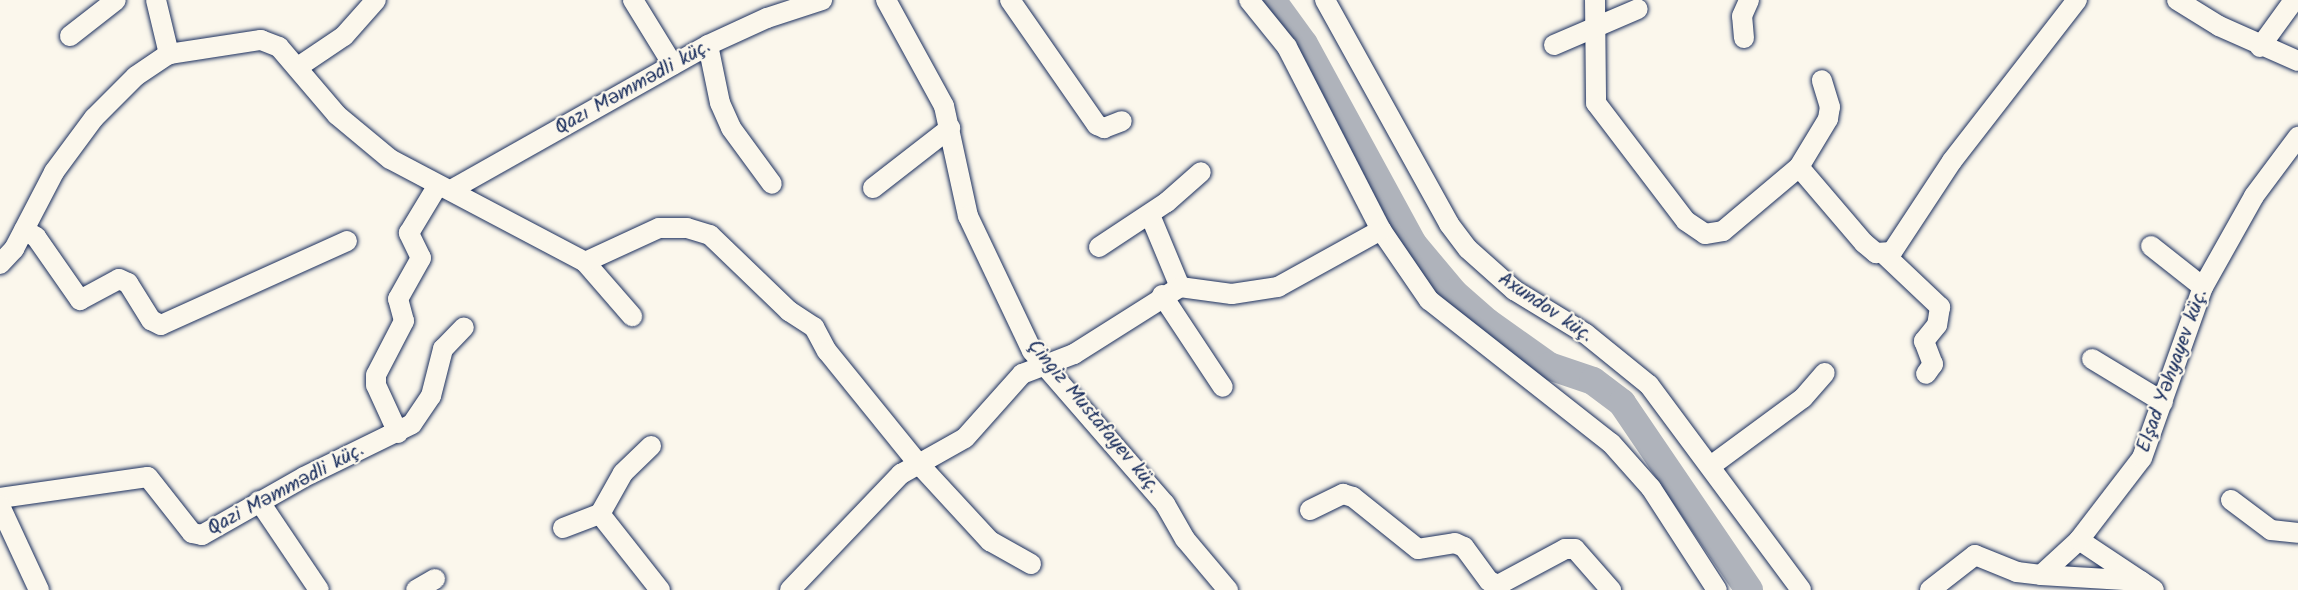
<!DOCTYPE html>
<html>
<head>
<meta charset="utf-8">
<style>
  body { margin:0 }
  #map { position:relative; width:2298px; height:590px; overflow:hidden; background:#fbf7ec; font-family:Kalam,sans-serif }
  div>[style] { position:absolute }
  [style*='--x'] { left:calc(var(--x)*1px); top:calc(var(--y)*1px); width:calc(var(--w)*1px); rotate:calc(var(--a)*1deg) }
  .river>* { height:28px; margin:-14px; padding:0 14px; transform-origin:14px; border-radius:14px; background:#afb3bb }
  .roads { filter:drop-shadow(0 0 2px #1b2f5e) drop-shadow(0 0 2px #1b2f5e) }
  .minor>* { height:20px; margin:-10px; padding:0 10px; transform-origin:10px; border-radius:10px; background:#fbf7ec }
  span { translate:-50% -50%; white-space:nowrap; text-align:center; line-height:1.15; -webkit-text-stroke:4.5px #fbf7ec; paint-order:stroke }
  .street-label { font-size:20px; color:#1b2f5e }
</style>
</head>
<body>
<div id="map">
  <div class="river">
    <i style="--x:1272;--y:0;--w:54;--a:54"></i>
    <i style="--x:1304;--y:44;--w:228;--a:61.4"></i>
    <i style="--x:1413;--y:244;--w:64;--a:50.1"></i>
    <i style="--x:1454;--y:293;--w:44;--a:41.3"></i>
    <i style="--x:1487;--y:322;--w:76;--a:35.4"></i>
    <i style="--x:1549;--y:366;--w:46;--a:18.8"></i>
    <i style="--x:1593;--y:381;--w:36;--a:37"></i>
    <i style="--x:1622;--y:403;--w:226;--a:55.8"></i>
  </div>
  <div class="roads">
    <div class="minor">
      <i style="--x:156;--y:0;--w:56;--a:76.5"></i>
      <i style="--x:633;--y:0;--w:76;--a:58.4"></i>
      <i style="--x:886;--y:0;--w:121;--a:61.3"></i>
      <i style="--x:944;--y:106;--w:113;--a:77.7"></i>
      <i style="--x:968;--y:216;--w:149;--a:64.6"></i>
      <i style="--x:1032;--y:351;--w:203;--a:49"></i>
      <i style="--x:1165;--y:504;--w:40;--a:60.3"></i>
      <i style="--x:1185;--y:539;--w:67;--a:49.9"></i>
      <i style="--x:1010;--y:0;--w:152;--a:55.2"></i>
      <i style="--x:1097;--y:125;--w:8;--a:23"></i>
      <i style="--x:1104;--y:128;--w:19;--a:-21"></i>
      <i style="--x:1249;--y:0;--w:60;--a:51"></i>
      <i style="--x:1287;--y:47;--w:206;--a:62.8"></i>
      <i style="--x:1381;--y:230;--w:85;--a:55.6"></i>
      <i style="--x:1429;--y:300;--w:231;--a:38.2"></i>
      <i style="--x:1611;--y:443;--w:60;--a:48.4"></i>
      <i style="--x:1651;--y:488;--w:121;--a:57.1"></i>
      <i style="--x:1325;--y:0;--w:256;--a:61"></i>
      <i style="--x:1449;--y:224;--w:31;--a:53"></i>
      <i style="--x:1468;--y:249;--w:62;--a:41.7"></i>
      <i style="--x:1514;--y:290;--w:84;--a:31.4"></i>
      <i style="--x:1586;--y:334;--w:81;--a:39"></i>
      <i style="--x:1649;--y:385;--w:255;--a:53.4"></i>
      <i style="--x:1595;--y:0;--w:103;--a:89.4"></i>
      <i style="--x:1596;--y:103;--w:148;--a:52.7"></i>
      <i style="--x:1686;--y:221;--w:23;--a:34"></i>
      <i style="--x:1705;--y:234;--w:18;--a:-9"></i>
      <i style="--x:1723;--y:231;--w:99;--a:-40.1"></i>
      <i style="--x:1799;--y:167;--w:56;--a:-58.9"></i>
      <i style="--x:1828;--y:119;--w:12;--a:-81"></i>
      <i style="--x:1830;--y:107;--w:28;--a:-107"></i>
      <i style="--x:2177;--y:0;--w:49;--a:31.8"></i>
      <i style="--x:2219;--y:26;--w:86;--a:23.9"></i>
      <i style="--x:70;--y:36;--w:58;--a:-38"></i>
      <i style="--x:1744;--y:38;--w:22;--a:-95"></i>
      <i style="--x:1742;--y:16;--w:17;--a:-66"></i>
      <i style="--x:708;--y:45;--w:59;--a:78.3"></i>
      <i style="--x:720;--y:103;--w:27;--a:66"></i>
      <i style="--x:731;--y:128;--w:69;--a:53.8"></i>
      <i style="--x:1554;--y:45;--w:91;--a:-23.2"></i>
      <i style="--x:2260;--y:47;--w:58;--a:-54.1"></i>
      <i style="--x:298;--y:67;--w:55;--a:-34"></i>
      <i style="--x:344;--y:36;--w:48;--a:-48.4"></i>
      <i style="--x:1799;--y:167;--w:100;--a:49.5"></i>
      <i style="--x:1864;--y:243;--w:16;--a:40"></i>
      <i style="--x:1876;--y:253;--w:16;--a:-4"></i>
      <i style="--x:1892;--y:252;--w:109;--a:-56.6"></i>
      <i style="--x:1952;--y:161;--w:204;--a:-52.2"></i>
      <i style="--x:873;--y:188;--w:98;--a:-37.9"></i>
      <i style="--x:451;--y:190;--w:295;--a:-29.4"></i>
      <i style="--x:708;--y:45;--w:65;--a:-24.6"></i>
      <i style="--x:767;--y:18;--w:58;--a:-18.1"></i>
      <i style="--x:1150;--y:215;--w:78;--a:67.4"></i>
      <i style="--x:24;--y:230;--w:14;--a:30"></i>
      <i style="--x:36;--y:237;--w:77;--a:55.1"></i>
      <i style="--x:80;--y:300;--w:44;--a:-28.3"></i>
      <i style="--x:119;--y:279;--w:10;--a:24"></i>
      <i style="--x:128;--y:283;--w:44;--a:58.1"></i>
      <i style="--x:151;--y:320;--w:11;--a:27"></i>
      <i style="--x:161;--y:325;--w:204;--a:-24.3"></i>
      <i style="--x:2151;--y:246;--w:66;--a:38.3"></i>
      <i style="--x:1099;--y:247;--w:82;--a:-33.5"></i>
      <i style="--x:1167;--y:202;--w:45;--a:-41.4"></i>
      <i style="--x:1885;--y:255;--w:76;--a:43.4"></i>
      <i style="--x:1940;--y:307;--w:18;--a:99"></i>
      <i style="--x:1937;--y:325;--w:21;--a:129"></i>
      <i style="--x:1924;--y:341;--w:25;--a:69"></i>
      <i style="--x:1933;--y:364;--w:12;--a:125"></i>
      <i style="--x:585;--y:262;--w:72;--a:49"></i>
      <i style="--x:0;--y:264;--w:21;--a:-47"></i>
      <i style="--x:14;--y:249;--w:87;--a:-62.5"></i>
      <i style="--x:54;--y:172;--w:67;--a:-53.5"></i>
      <i style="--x:94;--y:118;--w:59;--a:-45"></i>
      <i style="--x:136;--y:76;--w:40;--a:-34"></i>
      <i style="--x:169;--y:54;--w:93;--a:-8.7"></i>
      <i style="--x:261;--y:40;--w:19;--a:21"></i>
      <i style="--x:279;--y:47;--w:89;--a:49.5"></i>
      <i style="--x:337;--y:115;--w:69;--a:39.7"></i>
      <i style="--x:390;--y:159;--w:221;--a:27.8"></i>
      <i style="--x:585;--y:262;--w:81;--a:-24.7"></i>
      <i style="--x:659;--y:228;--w:28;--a:0"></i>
      <i style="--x:687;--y:228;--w:24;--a:17"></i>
      <i style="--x:710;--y:235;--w:110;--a:43.9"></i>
      <i style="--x:789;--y:311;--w:30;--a:33"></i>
      <i style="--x:814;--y:327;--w:27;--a:62"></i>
      <i style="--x:827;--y:351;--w:143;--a:51"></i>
      <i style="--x:917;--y:462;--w:108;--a:47.3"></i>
      <i style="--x:990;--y:541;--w:47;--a:29.3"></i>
      <i style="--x:1162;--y:295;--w:110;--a:56.5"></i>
      <i style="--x:2092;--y:359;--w:83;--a:31.2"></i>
      <i style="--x:398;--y:433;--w:53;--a:-114.6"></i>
      <i style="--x:376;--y:385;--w:10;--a:-90"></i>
      <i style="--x:376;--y:375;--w:61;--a:-62.6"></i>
      <i style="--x:404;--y:321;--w:23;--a:-105"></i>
      <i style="--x:398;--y:299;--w:47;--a:-60.7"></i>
      <i style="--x:421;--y:258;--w:28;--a:-116"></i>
      <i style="--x:409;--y:233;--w:56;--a:-58.9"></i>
      <i style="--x:1712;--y:465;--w:113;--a:-36.4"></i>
      <i style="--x:1803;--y:398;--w:33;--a:-49"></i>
      <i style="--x:0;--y:498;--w:149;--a:-8.1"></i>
      <i style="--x:148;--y:477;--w:71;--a:51.8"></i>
      <i style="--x:192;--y:533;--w:10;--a:11"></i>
      <i style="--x:202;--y:535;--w:117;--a:-29.6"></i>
      <i style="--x:304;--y:477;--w:120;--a:-26.1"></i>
      <i style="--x:412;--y:424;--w:34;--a:-56"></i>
      <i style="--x:431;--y:396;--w:49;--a:-75.7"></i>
      <i style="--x:443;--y:349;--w:30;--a:-46"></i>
      <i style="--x:2231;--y:500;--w:50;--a:36.9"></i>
      <i style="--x:2271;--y:530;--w:27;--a:6"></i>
      <i style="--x:259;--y:501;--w:107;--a:56"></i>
      <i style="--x:0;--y:506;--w:93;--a:65.1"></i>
      <i style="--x:1310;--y:510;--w:37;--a:-26"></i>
      <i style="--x:1343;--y:494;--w:10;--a:17"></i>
      <i style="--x:1353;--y:497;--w:83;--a:38.7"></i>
      <i style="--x:1418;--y:549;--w:37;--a:-9"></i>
      <i style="--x:1455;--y:543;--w:10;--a:24"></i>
      <i style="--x:1464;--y:547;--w:42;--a:53.7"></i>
      <i style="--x:1489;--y:581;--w:10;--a:24"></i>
      <i style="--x:1498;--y:585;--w:76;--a:-28.2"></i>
      <i style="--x:1565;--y:549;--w:10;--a:0"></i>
      <i style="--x:1575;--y:549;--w:55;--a:48.7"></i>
      <i style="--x:600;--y:514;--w:97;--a:51.7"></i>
      <i style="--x:563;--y:528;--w:40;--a:-21"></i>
      <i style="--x:600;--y:514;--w:47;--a:-60.7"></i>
      <i style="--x:623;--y:473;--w:39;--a:-44"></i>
      <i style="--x:2079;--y:540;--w:90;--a:33.7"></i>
      <i style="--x:2041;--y:575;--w:100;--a:3.4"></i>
      <i style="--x:416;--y:590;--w:22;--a:-30"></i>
      <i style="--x:790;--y:590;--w:161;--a:-46.3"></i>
      <i style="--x:901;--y:474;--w:73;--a:-29.4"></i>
      <i style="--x:965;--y:438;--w:86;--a:-48.3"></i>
      <i style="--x:1022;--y:374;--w:56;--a:-21"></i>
      <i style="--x:1074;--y:354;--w:125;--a:-32.3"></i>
      <i style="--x:1180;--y:287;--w:52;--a:7.7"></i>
      <i style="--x:1232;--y:294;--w:47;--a:-8.7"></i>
      <i style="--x:1278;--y:287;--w:118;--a:-29"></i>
      <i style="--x:1930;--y:590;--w:57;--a:-37.9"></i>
      <i style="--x:1975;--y:555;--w:45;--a:22"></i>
      <i style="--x:2017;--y:572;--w:24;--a:7"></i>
      <i style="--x:2041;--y:575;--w:52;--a:-42.6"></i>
      <i style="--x:2079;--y:540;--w:103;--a:-52.5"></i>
      <i style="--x:2142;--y:458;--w:182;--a:-70.4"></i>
      <i style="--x:2203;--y:287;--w:104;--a:-60.7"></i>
      <i style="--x:2254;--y:196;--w:74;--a:-53.3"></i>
    </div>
  </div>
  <div class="street-label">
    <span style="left:633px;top:88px;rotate:-29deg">Qazı Məmmədli küç.</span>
    <span style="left:1545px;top:308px;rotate:34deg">Axundov küç.</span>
    <span style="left:2173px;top:371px;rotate:-70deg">Elşad Yəhyayev küç.</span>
    <span style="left:1093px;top:417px;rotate:50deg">Çingiz Mustafayev küç.</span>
    <span style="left:286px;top:490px;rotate:-28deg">Qazi Məmmədli küç.</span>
  </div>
</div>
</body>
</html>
